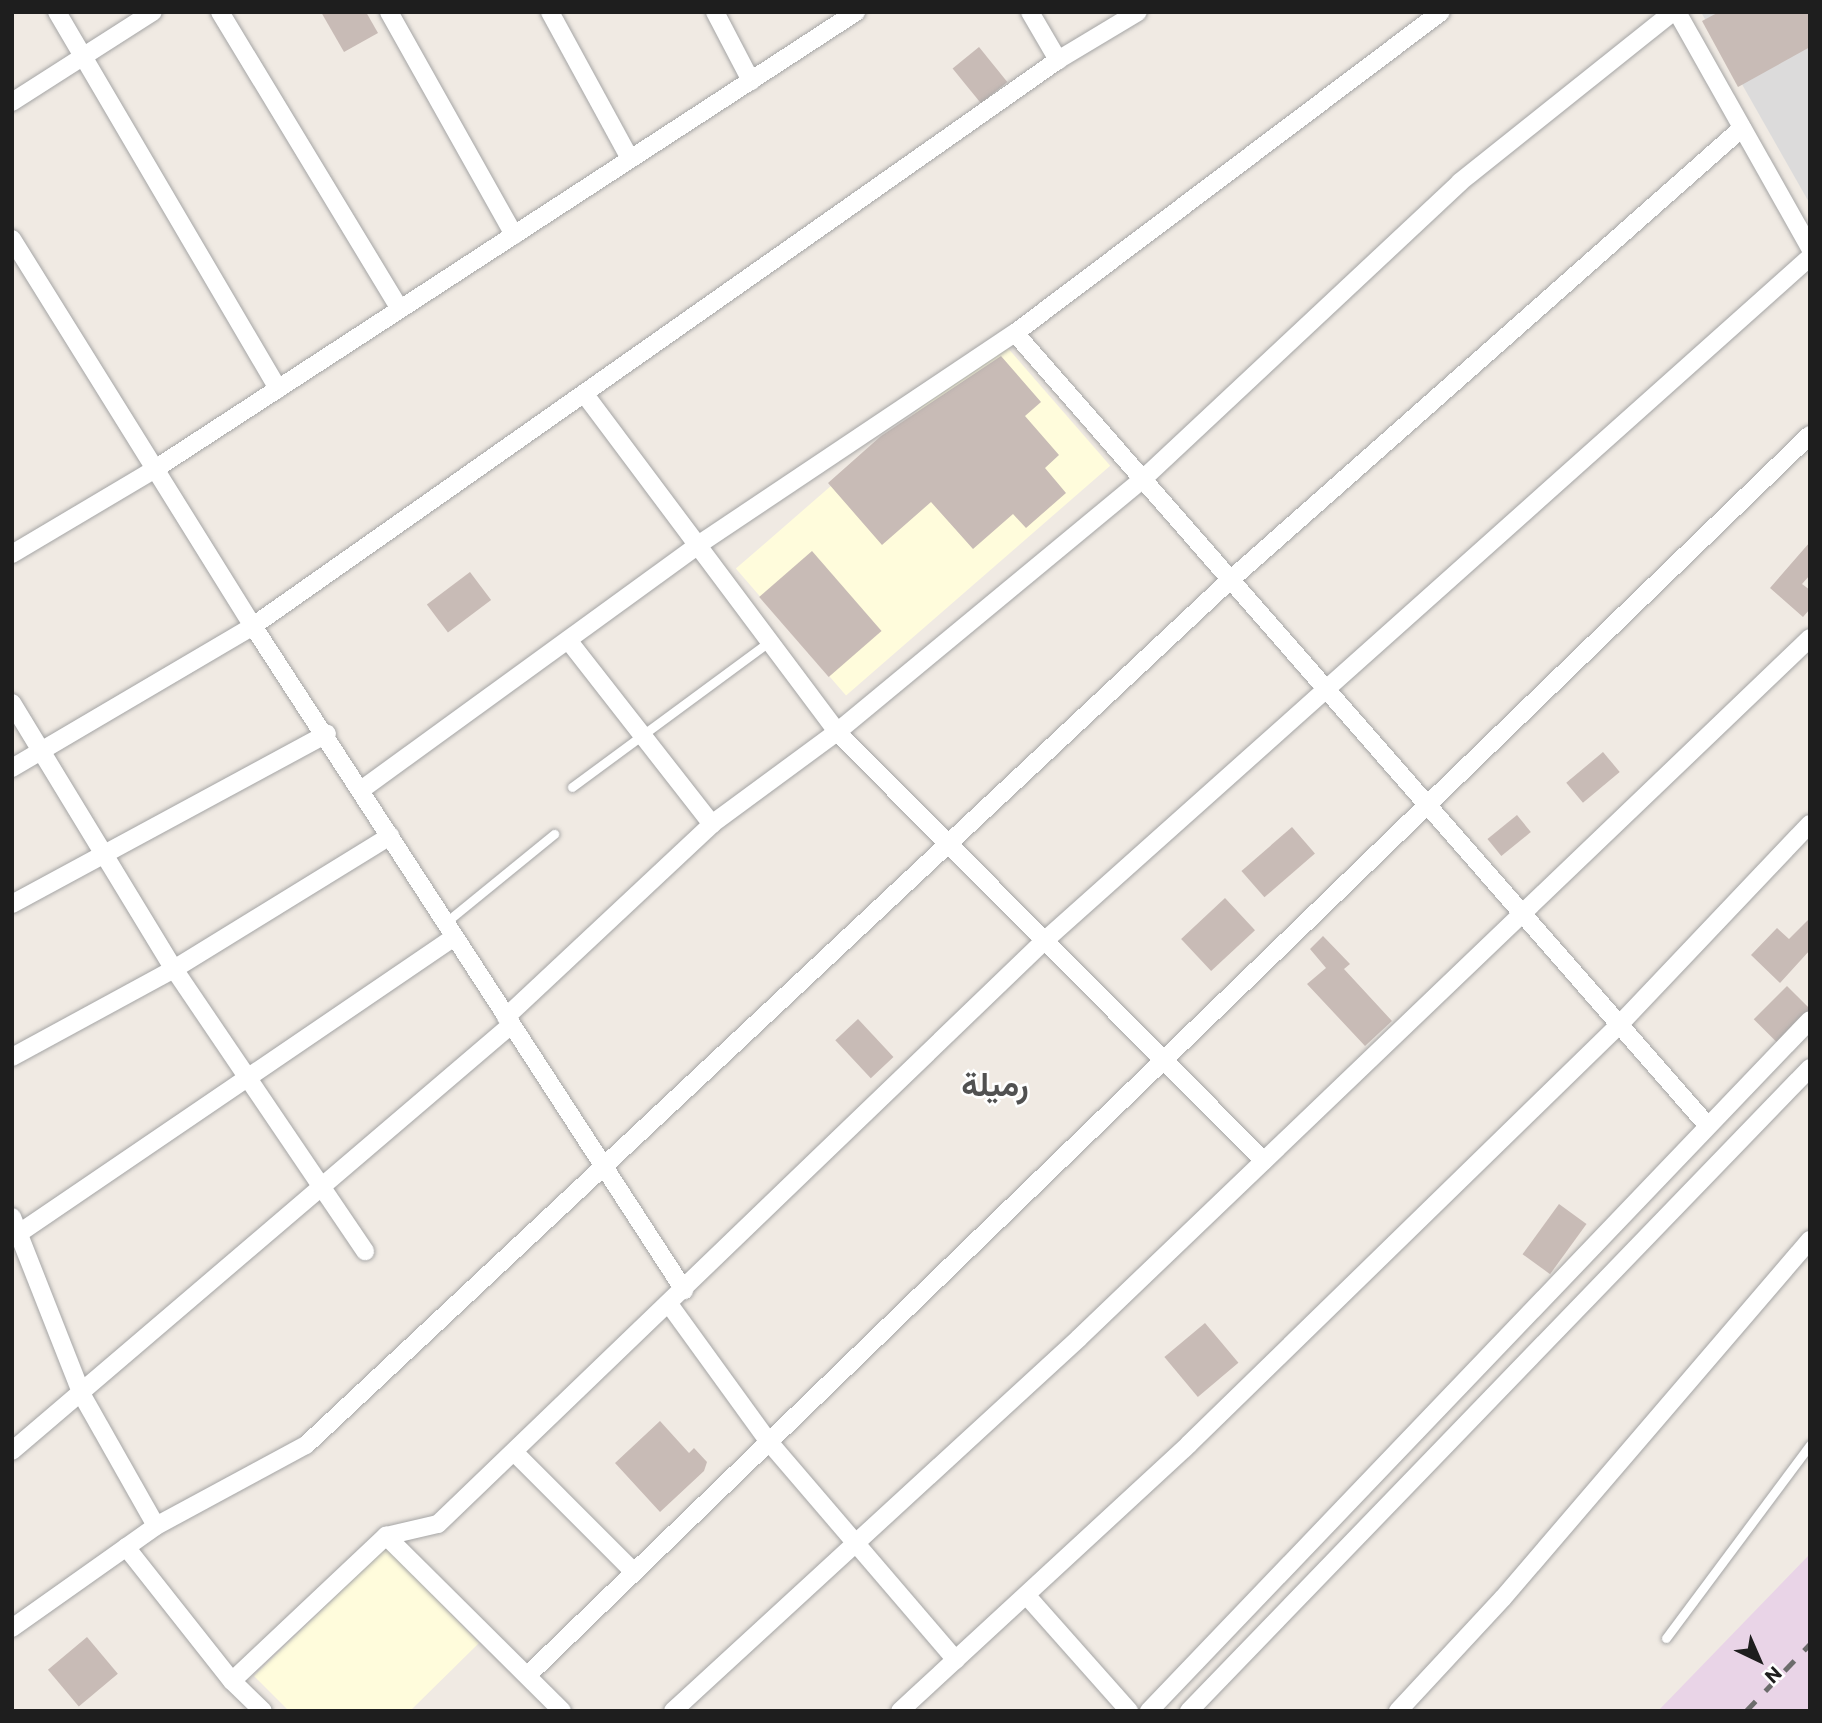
<!DOCTYPE html>
<html>
<head>
<meta charset="utf-8">
<style>
  body { margin:0 }
  #map { position:relative; width:1822px; height:1723px; overflow:hidden; background:#f0eae3; font-family:Commissioner,Vazirmatn,sans-serif }
  div>[style] { position:absolute }
  [style*='--x'] { left:calc(var(--x)*1px); top:calc(var(--y)*1px); width:calc(var(--w)*1px); rotate:calc(var(--a)*1deg) }
  .residential>* { inset:0; background:#dcdbdb }
  .industrial>* { inset:0; background:#e9d4e7 }
  .education>* { inset:0; background:#fffcdc; transform-origin:0 0 }
  .building>* { inset:0; background:#c8bbb6; transform-origin:0 0 }
  .roads { filter:drop-shadow(0 0 2px #a5a5a5) drop-shadow(0 0 2px #a5a5a5) }
  .lane>* { height:9px; margin:-4.5px; padding:0 4.5px; transform-origin:4.5px; border-radius:4.5px; background:#fff }
  .street>* { height:18px; margin:-9px; padding:0 9px; transform-origin:9px; border-radius:9px; background:#fff }
  .rail>* { height:5px; margin-top:-2.5px; transform-origin:0; background:repeating-linear-gradient(90deg,#6c6c6c 0 14px,transparent 0 28px) }
  span { translate:-50% -50%; white-space:nowrap; text-align:center; line-height:1.15; -webkit-text-stroke:5px #fff; paint-order:stroke }
  .district-label { font-size:33px; color:#515151; font-weight:700 }
  .frame { position:absolute; inset:0; border:14px solid #1e1e1e; pointer-events:none }
  .north { position:absolute; left:1724px; top:1625px; width:70px; height:70px; -webkit-text-stroke:5px #fff; paint-order:stroke; rotate:136deg; font-size:19px; font-weight:700; line-height:28px; text-align:center; color:#1e1e1e }
  .north::after { content:''; display:block; margin:auto; width:24px; height:32px; background:#1e1e1e; clip-path:polygon(50% 0,100% 100%,50% 72%,0 100%) }
</style>
</head>
<body>
<div id="map">
  <div class="residential">
    <i style="clip-path:polygon(1701px 12px,1810px 12px,1810px 204px)"></i>
  </div>
  <div class="industrial">
    <i style="clip-path:polygon(1810px 1554px,1810px 1711px,1658px 1711px)"></i>
  </div>
  <div class="education">
    <i style="left:1000px;top:339px;width:168px;height:350px;rotate:49deg"></i>
    <i style="clip-path:polygon(386px 1547px,479px 1643px,410px 1711px,289px 1711px,254px 1676px)"></i>
  </div>
  <div class="building">
    <i style="clip-path:polygon(321px 12px,366px 12px,378px 33px,344px 52px)"></i>
    <i style="clip-path:polygon(1719px 12px,1810px 12px,1810px 47px,1738px 87px,1702px 21px)"></i>
    <i style="left:979px;top:47px;width:45px;height:34px;rotate:51deg"></i>
    <i style="clip-path:polygon(1001px 356px,1041px 402px,1025px 416px,1059px 455px,1045px 468px,1066px 493px,1026px 528px,1013px 514px,973px 549px,931px 502px,882px 545px,828px 483px,881px 436px)"></i>
    <i style="clip-path:polygon(1810px 542px,1810px 575px,1802px 584px,1810px 590px,1810px 609px,1803px 617px,1770px 588px)"></i>
    <i style="left:812px;top:551px;width:106px;height:70px;rotate:49deg"></i>
    <i style="left:470px;top:572px;width:35px;height:54px;rotate:53deg"></i>
    <i style="left:1603px;top:752px;width:26px;height:48px;rotate:50deg"></i>
    <i style="left:1517px;top:815px;width:22px;height:38px;rotate:51deg"></i>
    <i style="left:1292px;top:827px;width:35px;height:67px;rotate:49deg"></i>
    <i style="left:1225px;top:898px;width:44px;height:60px;rotate:47deg"></i>
    <i style="clip-path:polygon(1810px 918px,1810px 950px,1780px 983px,1751px 955px,1777px 928px,1789px 939px)"></i>
    <i style="clip-path:polygon(1323px 936px,1350px 964px,1344px 969px,1392px 1021px,1365px 1046px,1307px 984px,1326px 968px,1310px 949px)"></i>
    <i style="left:1787px;top:986px;width:33px;height:47px;rotate:45deg"></i>
    <i style="left:858px;top:1019px;width:52px;height:31px;rotate:47deg"></i>
    <i style="left:1559px;top:1204px;width:34px;height:62px;rotate:36deg"></i>
    <i style="left:1205px;top:1323px;width:52px;height:53px;rotate:50deg"></i>
    <i style="clip-path:polygon(660px 1421px,689px 1453px,694px 1448px,707px 1462px,704px 1471px,660px 1512px,615px 1463px)"></i>
    <i style="left:87px;top:1637px;width:48px;height:51px;rotate:50deg"></i>
  </div>
  <div class="roads">
    <div class="lane">
      <i style="--x:572;--y:787;--w:246;--a:-36.4"></i>
      <i style="--x:445;--y:923;--w:141;--a:-39.2"></i>
      <i style="--x:1666;--y:1638;--w:241;--a:-53.3"></i>
    </div>
    <div class="street">
      <i style="--x:57;--y:12;--w:437;--a:59.6"></i>
      <i style="--x:220;--y:12;--w:347;--a:58.8"></i>
      <i style="--x:389;--y:12;--w:256;--a:60.7"></i>
      <i style="--x:550;--y:12;--w:167;--a:61.4"></i>
      <i style="--x:715;--y:12;--w:78;--a:62.4"></i>
      <i style="--x:1030;--y:12;--w:56;--a:59.7"></i>
      <i style="--x:1677;--y:12;--w:271;--a:60.6"></i>
      <i style="--x:12;--y:102;--w:167;--a:-32.6"></i>
      <i style="--x:12;--y:239;--w:456;--a:58.1"></i>
      <i style="--x:253;--y:626;--w:792;--a:57.01"></i>
      <i style="--x:1015;--y:333;--w:1053;--a:48.85"></i>
      <i style="--x:586;--y:396;--w:419;--a:53.2"></i>
      <i style="--x:837;--y:732;--w:605;--a:45.13"></i>
      <i style="--x:12;--y:554;--w:166;--a:-30.7"></i>
      <i style="--x:155;--y:469;--w:837;--a:-33.1"></i>
      <i style="--x:568;--y:640;--w:234;--a:52"></i>
      <i style="--x:12;--y:703;--w:311;--a:58.7"></i>
      <i style="--x:174;--y:969;--w:341;--a:55.9"></i>
      <i style="--x:12;--y:768;--w:280;--a:-30.5"></i>
      <i style="--x:253;--y:626;--w:984;--a:-35.11"></i>
      <i style="--x:1058;--y:60;--w:93;--a:-31"></i>
      <i style="--x:361;--y:790;--w:417;--a:-36"></i>
      <i style="--x:698;--y:545;--w:381;--a:-33.8"></i>
      <i style="--x:1015;--y:333;--w:533;--a:-37"></i>
      <i style="--x:12;--y:904;--w:358;--a:-28.4"></i>
      <i style="--x:506;--y:1017;--w:282;--a:-43.1"></i>
      <i style="--x:712;--y:824;--w:155;--a:-36.4"></i>
      <i style="--x:837;--y:732;--w:397;--a:-39.6"></i>
      <i style="--x:1143;--y:479;--w:434;--a:-43.1"></i>
      <i style="--x:1460;--y:182;--w:273;--a:-38.6"></i>
      <i style="--x:12;--y:1057;--w:184;--a:-28.5"></i>
      <i style="--x:174;--y:969;--w:254;--a:-31.6"></i>
      <i style="--x:12;--y:1217;--w:191;--a:68.5"></i>
      <i style="--x:82;--y:1395;--w:150;--a:60.5"></i>
      <i style="--x:12;--y:1238;--w:533;--a:-34.23"></i>
      <i style="--x:669;--y:1304;--w:170;--a:54.1"></i>
      <i style="--x:769;--y:1442;--w:287;--a:49.4"></i>
      <i style="--x:12;--y:1451;--w:656;--a:-40.49"></i>
      <i style="--x:514;--y:1452;--w:170;--a:45"></i>
      <i style="--x:386;--y:1536;--w:248;--a:44.8"></i>
      <i style="--x:126;--y:1547;--w:171;--a:51.7"></i>
      <i style="--x:232;--y:1681;--w:43;--a:44.1"></i>
      <i style="--x:1027;--y:1596;--w:154;--a:48.4"></i>
      <i style="--x:12;--y:1628;--w:176;--a:-35.3"></i>
      <i style="--x:156;--y:1526;--w:170;--a:-28.4"></i>
      <i style="--x:306;--y:1445;--w:1263;--a:-43.11"></i>
      <i style="--x:1228;--y:582;--w:686;--a:-41.45"></i>
      <i style="--x:529;--y:1674;--w:1782;--a:-44.05"></i>
      <i style="--x:232;--y:1681;--w:212;--a:-43.3"></i>
      <i style="--x:386;--y:1536;--w:53;--a:-13"></i>
      <i style="--x:438;--y:1524;--w:838;--a:-43.89"></i>
      <i style="--x:1042;--y:943;--w:1030;--a:-41.77"></i>
      <i style="--x:673;--y:1711;--w:551;--a:-42.57"></i>
      <i style="--x:1079;--y:1338;--w:1012;--a:-43.76"></i>
      <i style="--x:900;--y:1711;--w:393;--a:-42.7"></i>
      <i style="--x:1189;--y:1444;--w:600;--a:-44.26"></i>
      <i style="--x:1619;--y:1025;--w:277;--a:-46.5"></i>
      <i style="--x:1149;--y:1711;--w:956;--a:-46.27"></i>
      <i style="--x:1189;--y:1711;--w:894;--a:-46"></i>
      <i style="--x:1398;--y:1711;--w:154;--a:-47.1"></i>
      <i style="--x:1503;--y:1598;--w:472;--a:-49.4"></i>
    </div>
  </div>
  <div class="rail">
    <i style="--x:1746;--y:1711;--w:93;--a:-46.3"></i>
  </div>
  <div class="district-label">
    <span style="left:995px;top:1083px">رميلة</span>
  </div>
  <div class="frame"></div>
  <div class="north">N</div>
</div>
</body>
</html>
